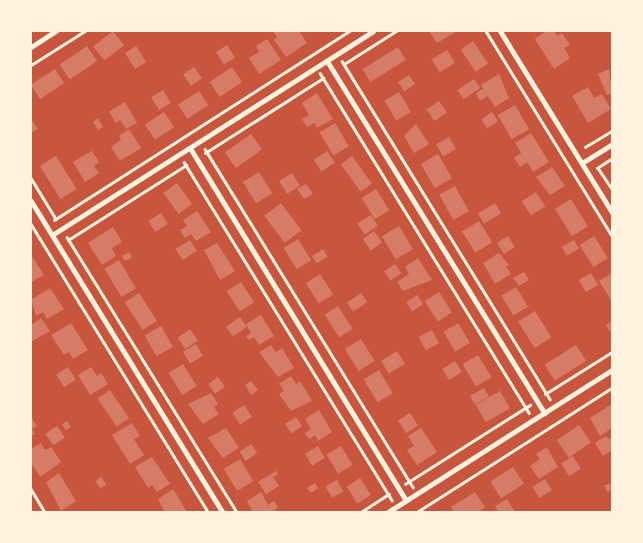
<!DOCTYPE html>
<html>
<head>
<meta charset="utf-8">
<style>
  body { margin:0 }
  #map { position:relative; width:643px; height:543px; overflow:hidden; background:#c8553d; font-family:"Space Grotesk",sans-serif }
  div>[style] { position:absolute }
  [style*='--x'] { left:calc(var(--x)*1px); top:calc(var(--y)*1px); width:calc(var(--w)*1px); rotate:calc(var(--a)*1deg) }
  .building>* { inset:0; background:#d67c66; transform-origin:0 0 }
  .path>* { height:2.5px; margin:-1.25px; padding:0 1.25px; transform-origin:1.25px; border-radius:1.25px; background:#fff3e0 }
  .minor>* { height:5px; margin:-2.5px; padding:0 2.5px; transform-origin:2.5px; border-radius:2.5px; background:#fff3e0 }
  span { translate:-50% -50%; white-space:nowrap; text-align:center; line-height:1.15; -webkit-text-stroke:5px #fff3e0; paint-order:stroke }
  .frame { position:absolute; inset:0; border:32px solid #fff3e0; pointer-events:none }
</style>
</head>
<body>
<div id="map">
  <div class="building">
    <i style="left:113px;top:31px;width:18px;height:25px;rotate:52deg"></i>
    <i style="clip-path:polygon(273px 31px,299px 31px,307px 43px,286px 57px,274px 40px,277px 37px)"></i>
    <i style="clip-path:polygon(429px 31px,457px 31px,437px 43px)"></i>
    <i style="clip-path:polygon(546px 31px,554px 31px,557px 36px,562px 33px,570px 45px,564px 48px,570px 58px,554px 69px,535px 39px)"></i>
    <i style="clip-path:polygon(267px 39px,281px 60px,259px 74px,249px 58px,259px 52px,256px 46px)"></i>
    <i style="left:473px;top:41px;width:27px;height:15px;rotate:56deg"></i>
    <i style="left:227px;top:45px;width:15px;height:13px;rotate:58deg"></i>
    <i style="left:87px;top:46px;width:18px;height:33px;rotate:56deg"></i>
    <i style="left:136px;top:46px;width:19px;height:13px;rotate:58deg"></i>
    <i style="left:398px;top:47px;width:15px;height:42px;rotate:58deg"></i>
    <i style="left:447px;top:50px;width:15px;height:18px;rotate:58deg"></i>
    <i style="left:194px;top:67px;width:14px;height:13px;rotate:56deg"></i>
    <i style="left:232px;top:67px;width:18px;height:27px;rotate:56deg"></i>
    <i style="left:55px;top:69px;width:17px;height:29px;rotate:57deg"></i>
    <i style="clip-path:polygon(609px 69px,612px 93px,607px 95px,598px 74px)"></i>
    <i style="clip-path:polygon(499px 74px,509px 98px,495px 107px,488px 96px,480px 101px,476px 93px,483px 89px,481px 85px)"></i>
    <i style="left:409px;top:75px;width:11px;height:13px;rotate:56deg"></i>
    <i style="left:474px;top:79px;width:11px;height:20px;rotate:56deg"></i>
    <i style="clip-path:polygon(588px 87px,594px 98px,602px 94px,611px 109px,588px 123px,572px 96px)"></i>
    <i style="left:163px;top:90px;width:15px;height:14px;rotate:58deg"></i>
    <i style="left:199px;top:91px;width:17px;height:25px;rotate:57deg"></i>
    <i style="left:399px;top:92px;width:23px;height:17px;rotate:59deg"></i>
    <i style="clip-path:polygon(317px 93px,333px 119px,317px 128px,314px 123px,307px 127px,302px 119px,309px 115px,302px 103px)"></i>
    <i style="left:439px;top:101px;width:14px;height:15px;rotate:56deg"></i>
    <i style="clip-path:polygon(125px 102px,137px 123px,126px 129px,120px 120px,116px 123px,109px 112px)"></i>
    <i style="left:515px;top:105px;width:28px;height:20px;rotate:60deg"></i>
    <i style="left:164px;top:112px;width:18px;height:23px;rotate:56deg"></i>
    <i style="left:492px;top:112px;width:11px;height:13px;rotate:56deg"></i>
    <i style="clip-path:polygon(98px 118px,103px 127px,98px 130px,93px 122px)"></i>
    <i style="clip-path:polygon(31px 119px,38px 129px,31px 133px)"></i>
    <i style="left:335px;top:123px;width:27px;height:18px;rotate:59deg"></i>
    <i style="clip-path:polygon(416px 124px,429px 144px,414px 153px,404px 136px)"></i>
    <i style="clip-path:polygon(129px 129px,141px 148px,120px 161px,111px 147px,121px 140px,119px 136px)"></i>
    <i style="clip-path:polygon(531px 133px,549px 162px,533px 172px,527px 162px,520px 167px,514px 158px,521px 153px,515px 143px)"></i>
    <i style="left:251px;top:134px;width:19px;height:32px;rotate:55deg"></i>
    <i style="left:449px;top:137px;width:14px;height:15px;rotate:60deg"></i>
    <i style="clip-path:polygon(92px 151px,99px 162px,94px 166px,99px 173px,85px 182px,73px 162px)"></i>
    <i style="left:327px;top:151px;width:14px;height:16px;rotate:56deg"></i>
    <i style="left:438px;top:154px;width:28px;height:20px;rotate:60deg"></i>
    <i style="left:56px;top:156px;width:39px;height:19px;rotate:58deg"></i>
    <i style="left:352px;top:156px;width:34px;height:14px;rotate:54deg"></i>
    <i style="clip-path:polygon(552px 167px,565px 186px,550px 195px,536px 177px)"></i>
    <i style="left:259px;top:172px;width:25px;height:19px;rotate:58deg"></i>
    <i style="left:292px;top:173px;width:15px;height:15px;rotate:58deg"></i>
    <i style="left:177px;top:183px;width:26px;height:17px;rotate:54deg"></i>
    <i style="clip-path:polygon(306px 184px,313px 194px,304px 199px,297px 189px)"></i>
    <i style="left:455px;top:186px;width:29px;height:18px;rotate:61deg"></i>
    <i style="left:376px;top:189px;width:25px;height:17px;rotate:58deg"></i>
    <i style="left:536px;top:192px;width:17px;height:17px;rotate:57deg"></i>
    <i style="left:571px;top:199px;width:32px;height:19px;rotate:58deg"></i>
    <i style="left:281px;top:203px;width:34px;height:21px;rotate:53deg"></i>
    <i style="left:495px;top:203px;width:12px;height:20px;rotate:59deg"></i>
    <i style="clip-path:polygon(197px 211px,211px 232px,196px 241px,191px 234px,185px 238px,180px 230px,187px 226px,183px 220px)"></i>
    <i style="left:161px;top:213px;width:13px;height:15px;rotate:58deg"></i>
    <i style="left:371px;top:215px;width:13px;height:16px;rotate:58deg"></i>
    <i style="left:479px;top:221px;width:25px;height:20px;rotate:58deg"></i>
    <i style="left:399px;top:226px;width:27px;height:20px;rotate:59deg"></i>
    <i style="clip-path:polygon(113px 227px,122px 242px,112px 248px,116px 256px,102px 265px,88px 243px)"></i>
    <i style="left:374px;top:231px;width:14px;height:14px;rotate:54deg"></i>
    <i style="left:508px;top:236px;width:13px;height:13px;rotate:58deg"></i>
    <i style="left:594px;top:236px;width:26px;height:17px;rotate:58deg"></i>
    <i style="left:298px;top:239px;width:25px;height:17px;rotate:58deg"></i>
    <i style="left:190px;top:240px;width:13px;height:17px;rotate:58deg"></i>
    <i style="left:574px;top:240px;width:10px;height:14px;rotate:61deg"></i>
    <i style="clip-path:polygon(217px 243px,235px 271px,220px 280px,204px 250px)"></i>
    <i style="left:323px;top:249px;width:9px;height:13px;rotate:58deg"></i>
    <i style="left:129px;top:252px;width:6px;height:8px;rotate:59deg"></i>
    <i style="clip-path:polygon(499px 253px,509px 265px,506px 266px,511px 274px,495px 284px,483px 263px)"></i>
    <i style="clip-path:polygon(31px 255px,44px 275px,31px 282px)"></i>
    <i style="clip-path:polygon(418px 258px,432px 280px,403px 291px,397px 282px,409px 274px,405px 267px)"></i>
    <i style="left:119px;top:260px;width:33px;height:17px;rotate:59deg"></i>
    <i style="left:395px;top:264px;width:11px;height:13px;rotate:56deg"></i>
    <i style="clip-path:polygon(524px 272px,529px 280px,519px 286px,513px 278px)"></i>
    <i style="left:591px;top:273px;width:14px;height:14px;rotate:60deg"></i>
    <i style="clip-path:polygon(612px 273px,612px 302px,599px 281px)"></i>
    <i style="left:320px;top:274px;width:24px;height:17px;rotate:57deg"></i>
    <i style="left:241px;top:282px;width:24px;height:17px;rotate:57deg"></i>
    <i style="left:516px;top:287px;width:23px;height:17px;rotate:59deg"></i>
    <i style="clip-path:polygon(50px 288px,64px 309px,47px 319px,43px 312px,36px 316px,31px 300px)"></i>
    <i style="left:439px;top:292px;width:24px;height:17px;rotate:57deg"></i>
    <i style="left:139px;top:293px;width:33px;height:17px;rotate:57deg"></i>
    <i style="left:361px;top:293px;width:11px;height:17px;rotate:56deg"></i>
    <i style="left:417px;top:295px;width:11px;height:13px;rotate:56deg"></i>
    <i style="left:338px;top:306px;width:27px;height:16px;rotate:57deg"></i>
    <i style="left:535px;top:311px;width:31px;height:20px;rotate:58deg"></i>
    <i style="clip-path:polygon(261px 315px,274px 336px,259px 345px,254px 337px,249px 340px,246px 336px,251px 333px,246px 324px)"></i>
    <i style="left:240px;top:317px;width:12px;height:17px;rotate:55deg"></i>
    <i style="clip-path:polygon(41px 318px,50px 331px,31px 342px,31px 325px)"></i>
    <i style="clip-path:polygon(612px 321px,612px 335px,606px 325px)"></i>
    <i style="clip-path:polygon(71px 323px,88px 350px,73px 359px,69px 352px,64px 355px,51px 335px)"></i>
    <i style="left:458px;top:323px;width:23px;height:17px;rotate:59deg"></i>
    <i style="left:161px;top:326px;width:24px;height:19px;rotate:60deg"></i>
    <i style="left:190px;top:329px;width:14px;height:15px;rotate:56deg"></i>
    <i style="left:432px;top:330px;width:15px;height:15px;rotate:62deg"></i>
    <i style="left:361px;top:339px;width:26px;height:19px;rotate:58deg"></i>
    <i style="left:196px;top:344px;width:14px;height:15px;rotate:60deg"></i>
    <i style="clip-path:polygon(271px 345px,276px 352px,282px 348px,294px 368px,278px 377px,259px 352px)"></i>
    <i style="left:576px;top:345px;width:19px;height:37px;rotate:58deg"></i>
    <i style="left:397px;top:351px;width:15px;height:19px;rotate:58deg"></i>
    <i style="left:478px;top:355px;width:26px;height:18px;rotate:59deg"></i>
    <i style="left:455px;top:361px;width:13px;height:15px;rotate:58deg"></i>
    <i style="left:183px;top:364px;width:26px;height:17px;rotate:58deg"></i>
    <i style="left:68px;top:367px;width:15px;height:14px;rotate:58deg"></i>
    <i style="clip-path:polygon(91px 367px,97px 376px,101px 373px,108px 384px,90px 395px,78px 375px)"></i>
    <i style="left:379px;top:370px;width:27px;height:18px;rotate:59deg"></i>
    <i style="clip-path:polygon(291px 376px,296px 384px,300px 381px,312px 401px,291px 411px,279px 394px,284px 391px,279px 384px)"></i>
    <i style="left:218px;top:377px;width:12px;height:12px;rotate:55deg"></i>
    <i style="clip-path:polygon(251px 381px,258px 390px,251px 395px,245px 385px)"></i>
    <i style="left:484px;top:388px;width:10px;height:16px;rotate:61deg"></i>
    <i style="left:110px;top:390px;width:34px;height:15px;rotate:56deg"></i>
    <i style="left:500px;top:391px;width:20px;height:28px;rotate:60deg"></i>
    <i style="clip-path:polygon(211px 393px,218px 404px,214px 407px,219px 414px,203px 424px,188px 404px)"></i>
    <i style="clip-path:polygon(612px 404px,612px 428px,600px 436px,590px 418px)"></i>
    <i style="left:244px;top:405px;width:14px;height:14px;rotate:56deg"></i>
    <i style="clip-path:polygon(319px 410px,332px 432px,318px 441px,315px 435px,309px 439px,305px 433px,311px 429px,305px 419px)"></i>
    <i style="left:410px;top:413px;width:15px;height:14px;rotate:58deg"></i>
    <i style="clip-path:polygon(31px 417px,37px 426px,32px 429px,35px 434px,31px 436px)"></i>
    <i style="left:296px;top:417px;width:11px;height:13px;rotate:56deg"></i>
    <i style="left:67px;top:421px;width:7px;height:6px;rotate:56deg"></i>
    <i style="clip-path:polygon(132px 423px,140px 436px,134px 439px,144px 455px,130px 464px,112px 435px)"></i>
    <i style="left:579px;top:425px;width:21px;height:27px;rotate:55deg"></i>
    <i style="left:57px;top:426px;width:14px;height:14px;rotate:56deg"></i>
    <i style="clip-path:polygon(226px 428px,239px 448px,223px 458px,208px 438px)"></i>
    <i style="clip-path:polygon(421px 428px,437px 452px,417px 465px,407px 450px,414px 446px,408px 436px)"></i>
    <i style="clip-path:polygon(606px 436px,608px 439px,612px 437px,612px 450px,603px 456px,595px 443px)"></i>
    <i style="clip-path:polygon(41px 443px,45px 450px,51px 447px,61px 462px,40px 477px,31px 463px,31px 449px)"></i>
    <i style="left:251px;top:444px;width:11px;height:14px;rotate:56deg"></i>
    <i style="left:318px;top:446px;width:14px;height:15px;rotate:60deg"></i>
    <i style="left:341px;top:446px;width:22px;height:17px;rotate:58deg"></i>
    <i style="clip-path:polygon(547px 447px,558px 467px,539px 479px,530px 466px,540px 459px,536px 454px)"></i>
    <i style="left:573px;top:456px;width:15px;height:14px;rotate:58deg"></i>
    <i style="clip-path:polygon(152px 457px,170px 484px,157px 492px,152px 485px,148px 488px,135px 467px)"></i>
    <i style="left:240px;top:459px;width:26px;height:19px;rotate:59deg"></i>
    <i style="left:513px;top:467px;width:20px;height:27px;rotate:57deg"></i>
    <i style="clip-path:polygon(276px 471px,278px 474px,273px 477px,279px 486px,266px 494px,258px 482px)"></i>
    <i style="clip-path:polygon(59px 473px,76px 501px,61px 511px,46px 482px)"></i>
    <i style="left:101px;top:477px;width:9px;height:7px;rotate:54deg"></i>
    <i style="left:360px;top:478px;width:20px;height:16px;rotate:57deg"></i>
    <i style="left:545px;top:479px;width:13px;height:15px;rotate:58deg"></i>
    <i style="left:337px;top:480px;width:13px;height:13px;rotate:61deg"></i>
    <i style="clip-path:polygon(315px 483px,318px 488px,311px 493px,307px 488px)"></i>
    <i style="clip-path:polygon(610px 483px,612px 490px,607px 492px,604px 486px)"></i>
    <i style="clip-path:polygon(173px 489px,187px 512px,165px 512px,158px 499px)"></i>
    <i style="clip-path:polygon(261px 492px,268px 505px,274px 501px,278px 507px,273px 512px,253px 512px,247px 501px)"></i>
    <i style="clip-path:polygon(475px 492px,485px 507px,479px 512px,454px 512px,451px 507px)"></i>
    <i style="clip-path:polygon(507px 499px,515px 512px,498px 512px,495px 506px)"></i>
  </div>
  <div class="path">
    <i style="--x:486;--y:31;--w:241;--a:58.4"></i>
    <i style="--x:342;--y:61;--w:397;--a:58.4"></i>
    <i style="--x:344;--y:64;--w:62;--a:-32.4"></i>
    <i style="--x:31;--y:65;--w:64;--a:-32.2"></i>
    <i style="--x:320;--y:73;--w:399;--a:58.4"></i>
    <i style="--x:585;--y:147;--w:31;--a:-31"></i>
    <i style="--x:205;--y:149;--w:397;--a:58.4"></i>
    <i style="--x:205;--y:153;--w:140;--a:-32.4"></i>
    <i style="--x:612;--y:159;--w:17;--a:147"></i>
    <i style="--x:598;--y:168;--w:25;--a:56"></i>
    <i style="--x:184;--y:162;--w:397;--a:58.4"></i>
    <i style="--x:31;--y:178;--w:48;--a:58.6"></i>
    <i style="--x:54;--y:220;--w:351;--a:-32.6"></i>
    <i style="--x:31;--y:224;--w:338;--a:58.4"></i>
    <i style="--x:67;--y:237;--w:323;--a:58.3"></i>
    <i style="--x:68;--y:240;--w:140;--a:-32.4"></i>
    <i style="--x:545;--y:394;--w:79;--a:-32.1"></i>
    <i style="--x:405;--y:484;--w:148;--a:-32.3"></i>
    <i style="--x:31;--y:489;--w:27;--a:59"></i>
    <i style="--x:361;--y:512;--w:33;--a:-33"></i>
    <i style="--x:417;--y:512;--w:231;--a:-32.5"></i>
  </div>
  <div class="minor">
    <i style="--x:500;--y:31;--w:213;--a:58.3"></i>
    <i style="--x:31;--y:47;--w:30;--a:-33"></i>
    <i style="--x:327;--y:61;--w:414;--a:58.3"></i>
    <i style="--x:190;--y:148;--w:413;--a:58.5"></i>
    <i style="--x:582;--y:163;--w:36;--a:-32"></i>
    <i style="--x:31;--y:201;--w:365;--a:58.4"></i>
    <i style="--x:52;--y:235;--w:380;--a:-32.4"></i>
    <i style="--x:388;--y:512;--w:265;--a:-32.4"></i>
  </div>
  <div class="frame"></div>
</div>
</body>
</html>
